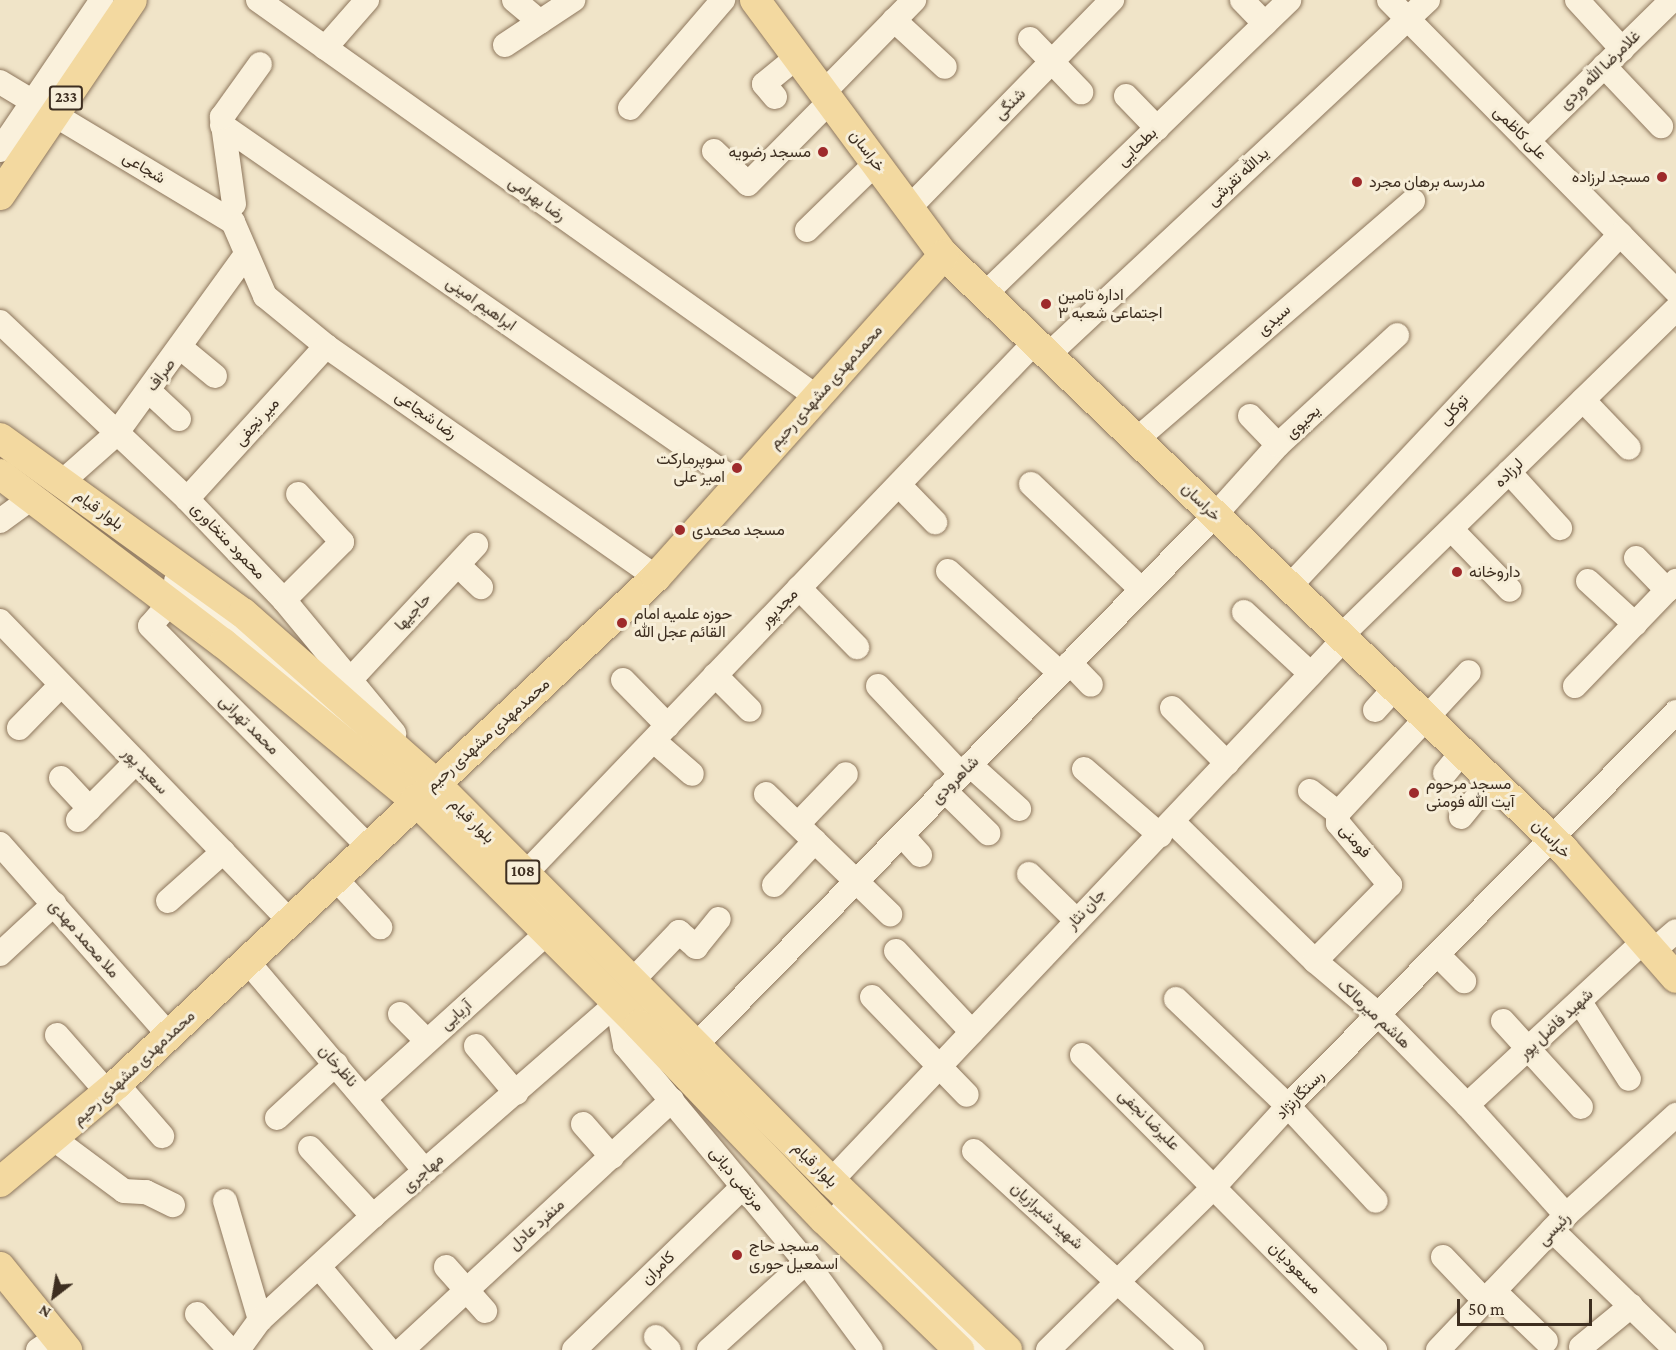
<!DOCTYPE html>
<html>
<head>
<meta charset="utf-8">
<style>
  body { margin:0 }
  #map { position:relative; width:1676px; height:1350px; overflow:hidden; background:#f0e4c8; font-family:"Crimson Pro",Vazirmatn,serif }
  div>[style] { position:absolute }
  [style*='--x'] { left:calc(var(--x)*1px); top:calc(var(--y)*1px); width:calc(var(--w)*1px); rotate:calc(var(--a)*1deg) }
  .roads { filter:drop-shadow(0 0 2px #8d765c) drop-shadow(0 0 2px #8d765c) }
  .minor>* { height:24px; margin:-12px; padding:0 12px; transform-origin:12px; border-radius:12px; background:#faf1dc }
  .major>* { height:30px; margin:-15px; padding:0 15px; transform-origin:15px; border-radius:15px; background:#f3d9a0 }
  .dots>* { width:16px; height:16px; translate:-50% -50%; box-sizing:border-box; border:3px solid #f7eed8; border-radius:50% }
  span { translate:-50% -50%; white-space:nowrap; text-align:center; line-height:1.15; -webkit-text-stroke:6px #f7eed8; paint-order:stroke }
  .shield-label span { padding:2px 4px; background:#f7eed8; border:2px solid; border-radius:4px; -webkit-text-stroke-width:0 }
  .shield-label { font-size:15px; color:#3d2e20; font-weight:700 }
  .street-label { font-size:16px; color:#3d2e20 }
  .poi-label { font-size:16px; color:#3d2e20 }
  .right { translate:-100% -50%; text-align:right }
  .left { translate:0 -50%; text-align:left }
  .north { position:absolute; left:24px; top:1266px; width:60px; height:60px; -webkit-text-stroke:4px #f7eed8; paint-order:stroke; rotate:211deg; font-size:16px; font-weight:700; line-height:24px; text-align:center; color:#3d2e20 }
  .north::after { content:''; display:block; margin:auto; width:21px; height:27px; background:#3d2e20; clip-path:polygon(50% 0,100% 100%,50% 72%,0 100%) }
  .scale { position:absolute; left:1457px; top:1299px; width:135px; height:27px; box-sizing:border-box; border:3px solid #3d2e20; border-top:0; padding-left:8px; font-size:18px; line-height:21px; white-space:nowrap; color:#3d2e20; -webkit-text-stroke:4px #f7eed8; paint-order:stroke }
</style>
</head>
<body>
<div id="map">
  <div class="roads">
    <div class="minor">
      <i style="--x:258;--y:0;--w:686;--a:35.38"></i>
      <i style="--x:514;--y:0;--w:34;--a:40"></i>
      <i style="--x:1242;--y:0;--w:33;--a:46"></i>
      <i style="--x:1389;--y:0;--w:409;--a:45.4"></i>
      <i style="--x:1577;--y:0;--w:67;--a:47.4"></i>
      <i style="--x:894;--y:20;--w:69;--a:42.7"></i>
      <i style="--x:1030;--y:39;--w:74;--a:46.1"></i>
      <i style="--x:505;--y:45;--w:82;--a:-33.5"></i>
      <i style="--x:325;--y:48;--w:64;--a:-48.8"></i>
      <i style="--x:1604;--y:66;--w:83;--a:46.5"></i>
      <i style="--x:0;--y:82;--w:272;--a:31"></i>
      <i style="--x:233;--y:222;--w:81;--a:66.6"></i>
      <i style="--x:265;--y:296;--w:79;--a:39.3"></i>
      <i style="--x:326;--y:346;--w:403;--a:35"></i>
      <i style="--x:824;--y:92;--w:129;--a:-45.6"></i>
      <i style="--x:1126;--y:96;--w:45;--a:45.9"></i>
      <i style="--x:775;--y:97;--w:17;--a:-130"></i>
      <i style="--x:764;--y:84;--w:43;--a:-39.3"></i>
      <i style="--x:630;--y:108;--w:143;--a:-49.3"></i>
      <i style="--x:222;--y:125;--w:630;--a:34.72"></i>
      <i style="--x:1528;--y:141;--w:202;--a:-44.4"></i>
      <i style="--x:0;--y:150;--w:181;--a:-55.8"></i>
      <i style="--x:714;--y:151;--w:47;--a:44.1"></i>
      <i style="--x:748;--y:184;--w:117;--a:-45.3"></i>
      <i style="--x:234;--y:204;--w:88;--a:-97.9"></i>
      <i style="--x:222;--y:117;--w:65;--a:-54.4"></i>
      <i style="--x:909;--y:208;--w:291;--a:-45.7"></i>
      <i style="--x:807;--y:230;--w:96;--a:-44.2"></i>
      <i style="--x:985;--y:294;--w:423;--a:-44"></i>
      <i style="--x:0;--y:322;--w:257;--a:43.4"></i>
      <i style="--x:187;--y:499;--w:140;--a:46.2"></i>
      <i style="--x:284;--y:600;--w:173;--a:50.4"></i>
      <i style="--x:181;--y:348;--w:44;--a:39.5"></i>
      <i style="--x:1048;--y:355;--w:520;--a:-43.05"></i>
      <i style="--x:149;--y:391;--w:41;--a:43"></i>
      <i style="--x:1583;--y:400;--w:66;--a:46.2"></i>
      <i style="--x:1250;--y:416;--w:40;--a:46"></i>
      <i style="--x:1136;--y:440;--w:366;--a:-40.8"></i>
      <i style="--x:1509;--y:472;--w:76;--a:47.7"></i>
      <i style="--x:62;--y:482;--w:72;--a:-41.6"></i>
      <i style="--x:116;--y:434;--w:220;--a:-54.1"></i>
      <i style="--x:1031;--y:484;--w:153;--a:43.7"></i>
      <i style="--x:899;--y:485;--w:52;--a:45.8"></i>
      <i style="--x:187;--y:499;--w:207;--a:-47.7"></i>
      <i style="--x:0;--y:521;--w:39;--a:-36"></i>
      <i style="--x:1452;--y:530;--w:83;--a:46"></i>
      <i style="--x:1636;--y:558;--w:45;--a:45.9"></i>
      <i style="--x:458;--y:565;--w:32;--a:44"></i>
      <i style="--x:948;--y:571;--w:151;--a:42.3"></i>
      <i style="--x:176;--y:581;--w:235;--a:40.3"></i>
      <i style="--x:1588;--y:581;--w:64;--a:42.5"></i>
      <i style="--x:1289;--y:587;--w:484;--a:-46.8"></i>
      <i style="--x:799;--y:588;--w:83;--a:45.5"></i>
      <i style="--x:284;--y:600;--w:82;--a:-45"></i>
      <i style="--x:342;--y:542;--w:65;--a:-132.5"></i>
      <i style="--x:170;--y:603;--w:30;--a:131"></i>
      <i style="--x:150;--y:626;--w:310;--a:45.3"></i>
      <i style="--x:1244;--y:612;--w:91;--a:42.8"></i>
      <i style="--x:0;--y:621;--w:417;--a:46"></i>
      <i style="--x:1341;--y:636;--w:468;--a:-44.3"></i>
      <i style="--x:1070;--y:663;--w:30;--a:46"></i>
      <i style="--x:715;--y:675;--w:49;--a:45"></i>
      <i style="--x:350;--y:680;--w:185;--a:-47"></i>
      <i style="--x:623;--y:680;--w:64;--a:45.6"></i>
      <i style="--x:878;--y:686;--w:121;--a:46.7"></i>
      <i style="--x:1575;--y:686;--w:146;--a:-46.1"></i>
      <i style="--x:1172;--y:708;--w:78;--a:45"></i>
      <i style="--x:1375;--y:710;--w:30;--a:-48"></i>
      <i style="--x:19;--y:728;--w:60;--a:-45.7"></i>
      <i style="--x:654;--y:741;--w:50;--a:41"></i>
      <i style="--x:970;--y:765;--w:66;--a:41.9"></i>
      <i style="--x:1084;--y:769;--w:101;--a:41"></i>
      <i style="--x:1445;--y:773;--w:27;--a:-51"></i>
      <i style="--x:61;--y:778;--w:42;--a:46.9"></i>
      <i style="--x:944;--y:790;--w:62;--a:44.3"></i>
      <i style="--x:1310;--y:791;--w:36;--a:38"></i>
      <i style="--x:766;--y:794;--w:173;--a:44.1"></i>
      <i style="--x:1461;--y:817;--w:48;--a:-51"></i>
      <i style="--x:78;--y:820;--w:82;--a:-45"></i>
      <i style="--x:1173;--y:822;--w:199;--a:44.4"></i>
      <i style="--x:1315;--y:961;--w:84;--a:40.2"></i>
      <i style="--x:1379;--y:1015;--w:126;--a:45.6"></i>
      <i style="--x:1467;--y:1105;--w:148;--a:48"></i>
      <i style="--x:798;--y:824;--w:69;--a:-46.2"></i>
      <i style="--x:902;--y:835;--w:27;--a:48"></i>
      <i style="--x:0;--y:844;--w:255;--a:48.5"></i>
      <i style="--x:525;--y:874;--w:736;--a:-46.21"></i>
      <i style="--x:1029;--y:874;--w:64;--a:44.4"></i>
      <i style="--x:335;--y:878;--w:67;--a:47.4"></i>
      <i style="--x:774;--y:885;--w:60;--a:-47"></i>
      <i style="--x:168;--y:901;--w:74;--a:-41.7"></i>
      <i style="--x:896;--y:951;--w:111;--a:46.8"></i>
      <i style="--x:1653;--y:951;--w:30;--a:-41"></i>
      <i style="--x:0;--y:954;--w:74;--a:-42.8"></i>
      <i style="--x:1438;--y:955;--w:37;--a:45"></i>
      <i style="--x:1315;--y:961;--w:107;--a:-45.4"></i>
      <i style="--x:1390;--y:885;--w:81;--a:-130"></i>
      <i style="--x:1338;--y:823;--w:10;--a:-90"></i>
      <i style="--x:1338;--y:813;--w:192;--a:-47.1"></i>
      <i style="--x:248;--y:962;--w:274;--a:49.7"></i>
      <i style="--x:632;--y:981;--w:68;--a:-46.2"></i>
      <i style="--x:679;--y:932;--w:23;--a:41"></i>
      <i style="--x:696;--y:947;--w:36;--a:-51"></i>
      <i style="--x:872;--y:997;--w:136;--a:45.9"></i>
      <i style="--x:1176;--y:999;--w:155;--a:43.7"></i>
      <i style="--x:1288;--y:1106;--w:129;--a:47.2"></i>
      <i style="--x:1580;--y:1002;--w:91;--a:57.5"></i>
      <i style="--x:617;--y:1003;--w:43;--a:79.2"></i>
      <i style="--x:625;--y:1045;--w:283;--a:50.2"></i>
      <i style="--x:806;--y:1262;--w:109;--a:53.5"></i>
      <i style="--x:400;--y:1014;--w:38;--a:45"></i>
      <i style="--x:1503;--y:1021;--w:116;--a:47.8"></i>
      <i style="--x:57;--y:1035;--w:77;--a:48.7"></i>
      <i style="--x:696;--y:1045;--w:742;--a:-45.6"></i>
      <i style="--x:1215;--y:515;--w:94;--a:-48"></i>
      <i style="--x:1278;--y:445;--w:162;--a:-42.7"></i>
      <i style="--x:476;--y:1046;--w:62;--a:49.6"></i>
      <i style="--x:1082;--y:1055;--w:416;--a:45.2"></i>
      <i style="--x:117;--y:1084;--w:69;--a:49.1"></i>
      <i style="--x:365;--y:1098;--w:247;--a:-42.2"></i>
      <i style="--x:1467;--y:1105;--w:241;--a:-42.8"></i>
      <i style="--x:277;--y:1118;--w:80;--a:-42.5"></i>
      <i style="--x:583;--y:1124;--w:44;--a:48.7"></i>
      <i style="--x:54;--y:1139;--w:87;--a:36.6"></i>
      <i style="--x:124;--y:1191;--w:22;--a:3"></i>
      <i style="--x:146;--y:1192;--w:30;--a:26"></i>
      <i style="--x:310;--y:1148;--w:93;--a:47.2"></i>
      <i style="--x:974;--y:1151;--w:295;--a:42.4"></i>
      <i style="--x:831;--y:1181;--w:746;--a:-46.57"></i>
      <i style="--x:225;--y:1201;--w:124;--a:73.6"></i>
      <i style="--x:842;--y:1212;--w:199;--a:44"></i>
      <i style="--x:1552;--y:1230;--w:173;--a:44.1"></i>
      <i style="--x:1443;--y:1257;--w:61;--a:46.3"></i>
      <i style="--x:319;--y:1267;--w:109;--a:49.9"></i>
      <i style="--x:446;--y:1267;--w:59;--a:48.4"></i>
      <i style="--x:1494;--y:1291;--w:72;--a:43.9"></i>
      <i style="--x:197;--y:1314;--w:49;--a:47.5"></i>
      <i style="--x:656;--y:1337;--w:18;--a:45"></i>
      <i style="--x:1581;--y:1347;--w:65;--a:-39.4"></i>
      <i style="--x:38;--y:1350;--w:24;--a:-33"></i>
      <i style="--x:238;--y:1350;--w:37;--a:-54"></i>
      <i style="--x:260;--y:1320;--w:154;--a:-42.6"></i>
      <i style="--x:373;--y:1216;--w:324;--a:-41.1"></i>
      <i style="--x:402;--y:1350;--w:368;--a:-42.8"></i>
      <i style="--x:574;--y:1350;--w:235;--a:-44"></i>
      <i style="--x:709;--y:1350;--w:131;--a:-42.2"></i>
      <i style="--x:1048;--y:1350;--w:233;--a:-44.5"></i>
      <i style="--x:1214;--y:1187;--w:110;--a:-47.6"></i>
      <i style="--x:1288;--y:1106;--w:553;--a:-45.44"></i>
      <i style="--x:1438;--y:1350;--w:186;--a:-46.5"></i>
      <i style="--x:1566;--y:1215;--w:149;--a:-42.3"></i>
    </div>
    <div class="major">
      <i style="--x:755;--y:0;--w:317;--a:53.5"></i>
      <i style="--x:944;--y:255;--w:859;--a:43.82"></i>
      <i style="--x:1564;--y:850;--w:170;--a:48.8"></i>
      <i style="--x:0;--y:195;--w:235;--a:-55.9"></i>
      <i style="--x:0;--y:438;--w:299;--a:35.8"></i>
      <i style="--x:243;--y:613;--w:255;--a:41.5"></i>
      <i style="--x:434;--y:782;--w:563;--a:45.14"></i>
      <i style="--x:831;--y:1181;--w:244;--a:43.8"></i>
      <i style="--x:0;--y:474;--w:280;--a:37.2"></i>
      <i style="--x:223;--y:643;--w:248;--a:39.3"></i>
      <i style="--x:415;--y:800;--w:317;--a:45.1"></i>
      <i style="--x:639;--y:1025;--w:269;--a:46.4"></i>
      <i style="--x:825;--y:1220;--w:187;--a:44.1"></i>
      <i style="--x:0;--y:1182;--w:153;--a:-39.9"></i>
      <i style="--x:117;--y:1084;--w:740;--a:-43.25"></i>
      <i style="--x:656;--y:577;--w:432;--a:-48.2"></i>
      <i style="--x:0;--y:1267;--w:107;--a:51.1"></i>
    </div>
  </div>
  <div class="dots">
    <i style="left:823px;top:152px;background:#9e2a2b"></i>
    <i style="left:1662px;top:177px;background:#9e2a2b"></i>
    <i style="left:1357px;top:182px;background:#9e2a2b"></i>
    <i style="left:1046px;top:304px;background:#9e2a2b"></i>
    <i style="left:737px;top:468px;background:#9e2a2b"></i>
    <i style="left:680px;top:530px;background:#9e2a2b"></i>
    <i style="left:1457px;top:572px;background:#9e2a2b"></i>
    <i style="left:622px;top:623px;background:#9e2a2b"></i>
    <i style="left:1414px;top:793px;background:#9e2a2b"></i>
    <i style="left:737px;top:1255px;background:#9e2a2b"></i>
  </div>
  <div class="shield-label">
    <span style="left:66px;top:98px">233</span>
    <span style="left:523px;top:872px">108</span>
  </div>
  <div class="street-label">
    <span style="left:1600px;top:70px;rotate:-44deg">غلامرضا الله وردی</span>
    <span style="left:1010px;top:104px;rotate:-45deg">شنگی</span>
    <span style="left:1520px;top:133px;rotate:45deg">علی کاظمی</span>
    <span style="left:1137px;top:147px;rotate:-44deg">بطحایی</span>
    <span style="left:867px;top:151px;rotate:53deg">خراسان</span>
    <span style="left:144px;top:168px;rotate:31deg">شجاعی</span>
    <span style="left:1238px;top:177px;rotate:-43deg">یدالله تفرشی</span>
    <span style="left:537px;top:199px;rotate:35deg">رضا بهرامی</span>
    <span style="left:481px;top:304px;rotate:35deg">ابراهیم امینی</span>
    <span style="left:1274px;top:320px;rotate:-41deg">سیدی</span>
    <span style="left:161px;top:375px;rotate:-53deg">صراف</span>
    <span style="left:826px;top:387px;rotate:-48deg">محمدمهدی مشهدی رحیم</span>
    <span style="left:1454px;top:410px;rotate:-47deg">توکلی</span>
    <span style="left:426px;top:415px;rotate:35deg">رضا شجاعی</span>
    <span style="left:257px;top:422px;rotate:-48deg">میر نجفی</span>
    <span style="left:1303px;top:422px;rotate:-43deg">یحیوی</span>
    <span style="left:1509px;top:473px;rotate:-45deg">لرزاده</span>
    <span style="left:1201px;top:502px;rotate:44deg">خراسان</span>
    <span style="left:99px;top:510px;rotate:36deg">بلوار قیام</span>
    <span style="left:228px;top:541px;rotate:46deg">محمود متخاوری</span>
    <span style="left:779px;top:608px;rotate:-46deg">مجدپور</span>
    <span style="left:413px;top:612px;rotate:-47deg">حاجیها</span>
    <span style="left:249px;top:725px;rotate:45deg">محمد تهرانی</span>
    <span style="left:488px;top:735px;rotate:-42deg">محمدمهدی مشهدی رحیم</span>
    <span style="left:145px;top:771px;rotate:46deg">سعید پور</span>
    <span style="left:955px;top:780px;rotate:-45deg">شاهرودی</span>
    <span style="left:472px;top:821px;rotate:45deg">بلوار قیام</span>
    <span style="left:1551px;top:839px;rotate:45deg">خراسان</span>
    <span style="left:1355px;top:841px;rotate:49deg">فومنی</span>
    <span style="left:1086px;top:909px;rotate:-47deg">جان نثار</span>
    <span style="left:84px;top:939px;rotate:49deg">ملا محمد مهدی</span>
    <span style="left:1374px;top:1014px;rotate:43deg">هاشم میرمالک</span>
    <span style="left:456px;top:1015px;rotate:-42deg">آریایی</span>
    <span style="left:1556px;top:1024px;rotate:-43deg">شهید فاضل پور</span>
    <span style="left:338px;top:1066px;rotate:49deg">ناظرخان</span>
    <span style="left:134px;top:1068px;rotate:-43deg">محمدمهدی مشهدی رحیم</span>
    <span style="left:1300px;top:1095px;rotate:-46deg">رستگارنژاد</span>
    <span style="left:1149px;top:1120px;rotate:45deg">علیرضا نجفی</span>
    <span style="left:815px;top:1165px;rotate:45deg">بلوار قیام</span>
    <span style="left:423px;top:1173px;rotate:-41deg">مهاجری</span>
    <span style="left:737px;top:1179px;rotate:51deg">مرتضی دیانی</span>
    <span style="left:1047px;top:1216px;rotate:42deg">شهید شیرازیان</span>
    <span style="left:537px;top:1225px;rotate:-42deg">منفرد عادل</span>
    <span style="left:1554px;top:1229px;rotate:-46deg">رئیسی</span>
    <span style="left:658px;top:1268px;rotate:-44deg">کامران</span>
    <span style="left:1295px;top:1268px;rotate:45deg">مسعودیان</span>
  </div>
  <div class="poi-label">
    <span class="right" style="left:811px;top:152px">مسجد رضویه</span>
    <span class="right" style="left:1650px;top:177px">مسجد لرزاده</span>
    <span class="left" style="left:1369px;top:182px">مدرسه برهان مجرد</span>
    <span class="left" style="left:1058px;top:304px">اداره تامین<br>اجتماعی شعبه ۳</span>
    <span class="right" style="left:725px;top:468px">سوپرمارکت<br>امیر علی</span>
    <span class="left" style="left:692px;top:530px">مسجد محمدی</span>
    <span class="left" style="left:1469px;top:572px">داروخانه</span>
    <span class="left" style="left:634px;top:623px">حوزه علمیه امام<br>القائم عجل الله</span>
    <span class="left" style="left:1426px;top:793px">مسجد مرحوم<br>آیت الله فومنی</span>
    <span class="left" style="left:749px;top:1255px">مسجد حاج<br>اسمعیل حوری</span>
  </div>
  <div class="north">N</div>
  <div class="scale">50 m</div>
</div>
</body>
</html>
